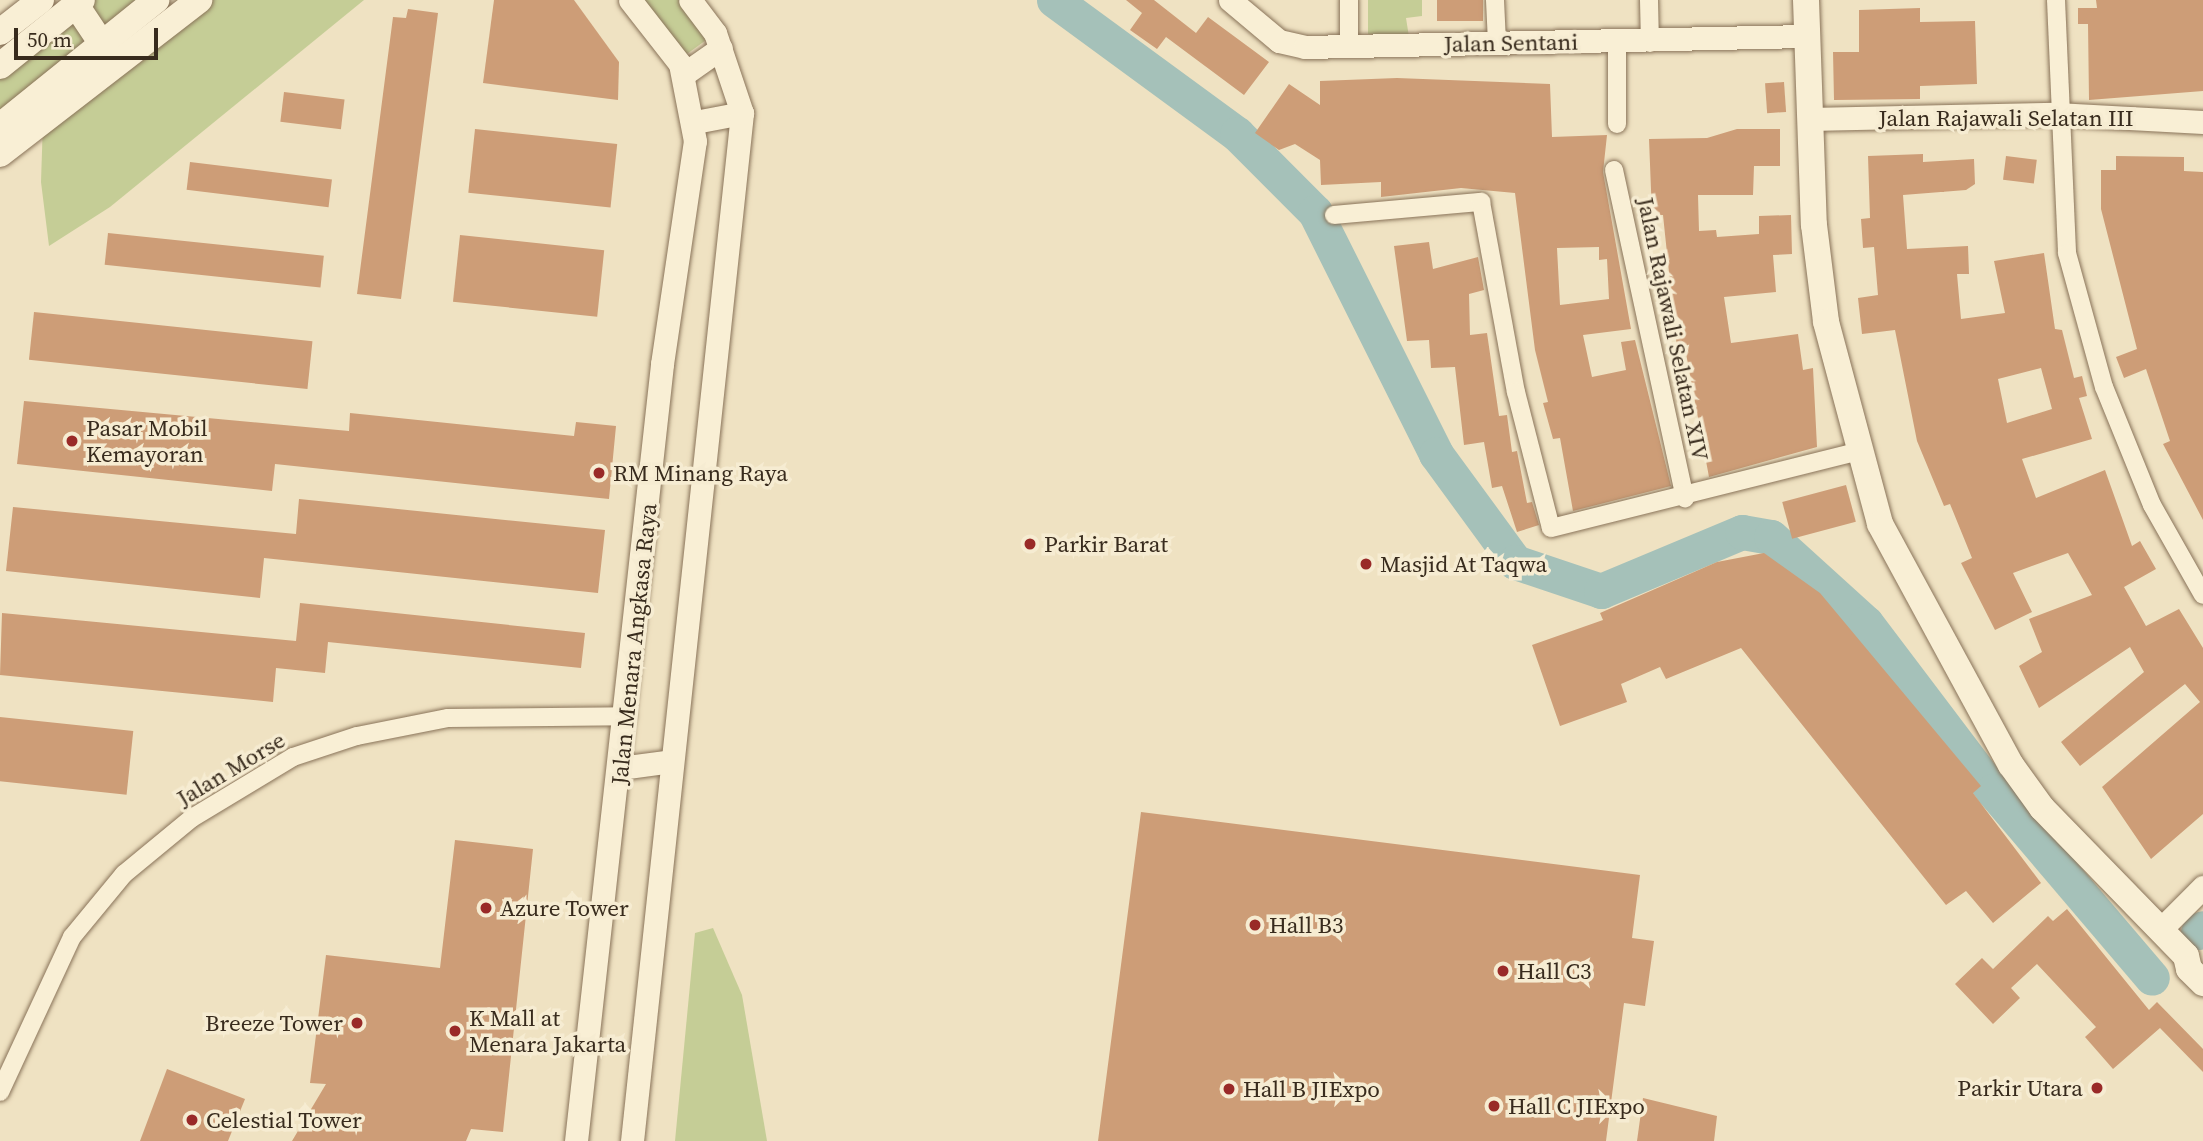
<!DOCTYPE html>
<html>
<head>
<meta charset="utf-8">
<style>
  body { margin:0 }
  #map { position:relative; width:2203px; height:1141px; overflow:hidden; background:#efe2c2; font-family:"Source Serif 4",serif }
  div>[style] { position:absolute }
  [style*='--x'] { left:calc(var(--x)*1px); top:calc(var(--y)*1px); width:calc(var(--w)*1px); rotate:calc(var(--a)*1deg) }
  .green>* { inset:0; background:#c5cd96 }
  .river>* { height:35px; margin:-17.5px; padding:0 17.5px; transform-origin:17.5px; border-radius:17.5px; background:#a5c1b9 }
  .building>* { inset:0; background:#cd9d77; transform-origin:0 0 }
  .roads { filter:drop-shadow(0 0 2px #897359) drop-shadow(0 0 2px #897359) }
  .minor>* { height:18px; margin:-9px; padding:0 9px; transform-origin:9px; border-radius:9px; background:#f9efd5 }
  .tertiary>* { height:23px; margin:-11.5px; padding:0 11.5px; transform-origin:11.5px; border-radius:11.5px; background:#f9efd5 }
  .secondary>* { height:26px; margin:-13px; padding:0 13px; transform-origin:13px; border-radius:13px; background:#f9efd5 }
  .dots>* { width:19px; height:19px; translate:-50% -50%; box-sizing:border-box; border:4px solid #f6ecd2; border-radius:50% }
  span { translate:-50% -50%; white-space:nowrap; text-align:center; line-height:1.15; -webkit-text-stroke:7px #f6ecd2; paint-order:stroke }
  .street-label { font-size:23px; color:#382b1d }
  .poi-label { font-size:23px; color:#382b1d }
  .left { translate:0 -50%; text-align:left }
  .right { translate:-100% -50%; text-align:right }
  .scale { position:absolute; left:14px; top:28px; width:144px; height:32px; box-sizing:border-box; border:4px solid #382b1d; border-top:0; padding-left:9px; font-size:21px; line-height:24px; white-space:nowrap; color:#382b1d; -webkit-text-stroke:5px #f6ecd2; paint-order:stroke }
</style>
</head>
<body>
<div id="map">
  <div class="green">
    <i style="clip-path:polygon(82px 0,156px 0,0 126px,0 65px)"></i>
    <i style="clip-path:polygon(195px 0,364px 0,110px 207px,49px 246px,41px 182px,43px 121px)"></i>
    <i style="clip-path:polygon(632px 0,688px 0,713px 35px,680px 59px)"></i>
    <i style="clip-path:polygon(1368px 0,1422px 0,1422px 16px,1406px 18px,1409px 37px,1368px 34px)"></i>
    <i style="clip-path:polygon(713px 928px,742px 995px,767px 1141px,675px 1141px,695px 933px)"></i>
  </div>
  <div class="river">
    <i style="--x:1054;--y:0;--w:227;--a:36.2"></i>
    <i style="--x:1237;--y:134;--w:110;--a:45"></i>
    <i style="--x:1315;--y:212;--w:271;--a:63.4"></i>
    <i style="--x:1436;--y:454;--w:134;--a:53.8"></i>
    <i style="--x:1515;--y:562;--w:91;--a:18.6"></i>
    <i style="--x:1601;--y:591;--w:153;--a:-22.7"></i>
    <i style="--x:1742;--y:532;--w:29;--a:10"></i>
    <i style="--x:1771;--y:537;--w:128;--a:42.2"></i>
    <i style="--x:1866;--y:623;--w:211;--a:52.9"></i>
    <i style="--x:1993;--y:791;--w:245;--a:49.6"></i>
    <i style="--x:2198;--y:932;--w:6;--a:-39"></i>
  </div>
  <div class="building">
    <i style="clip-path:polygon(494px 0,574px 0,619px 62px,618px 100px,483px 83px)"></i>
    <i style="clip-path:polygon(1126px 0,1154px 0,1196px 33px,1208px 17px,1269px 62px,1244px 95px,1166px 37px,1157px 49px,1130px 30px,1142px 13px)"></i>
    <i style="left:1437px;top:0;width:46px;height:21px"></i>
    <i style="clip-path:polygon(2096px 0,2203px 0,2203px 91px,2089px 100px,2088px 24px,2078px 24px,2078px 8px,2097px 8px)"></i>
    <i style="clip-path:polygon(1920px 8px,1920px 22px,1975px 21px,1977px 84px,1920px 86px,1920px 99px,1834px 100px,1833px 52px,1859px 52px,1859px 10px)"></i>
    <i style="clip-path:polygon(408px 9px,438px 13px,401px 299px,357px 294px,393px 17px,406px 18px)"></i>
    <i style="clip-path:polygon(evenodd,1397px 78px,1550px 84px,1552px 137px,1607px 135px,1603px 172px,1631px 329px,1583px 335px,1592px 377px,1626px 370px,1621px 342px,1635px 340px,1671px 486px,1573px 511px,1560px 438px,1553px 439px,1543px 403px,1548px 402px,1535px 350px,1515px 193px,1461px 188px,1381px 197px,1381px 182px,1321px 185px,1320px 160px,1295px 144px,1279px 150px,1255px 133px,1289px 84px,1320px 105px,1320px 81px,1397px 78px,1599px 247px,1599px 260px,1607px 259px,1609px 299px,1560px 305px,1557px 248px,1599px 247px)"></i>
    <i style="left:1784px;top:82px;width:30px;height:19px;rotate:86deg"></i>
    <i style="left:284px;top:92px;width:61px;height:30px;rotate:7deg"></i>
    <i style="left:475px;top:129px;width:143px;height:64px;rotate:6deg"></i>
    <i style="clip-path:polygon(1737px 129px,1780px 129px,1780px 166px,1754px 166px,1753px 195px,1698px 195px,1699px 231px,1716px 230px,1717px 237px,1759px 234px,1759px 216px,1791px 215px,1792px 254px,1773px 255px,1776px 292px,1724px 297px,1731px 343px,1798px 334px,1803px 370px,1813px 368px,1817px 447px,1709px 477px,1685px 348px,1677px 349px,1663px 215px,1652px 215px,1649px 139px,1707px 138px)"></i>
    <i style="clip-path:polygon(evenodd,1923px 154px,1923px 162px,1974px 159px,1975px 184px,1966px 190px,1903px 195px,1907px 249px,1968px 246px,1969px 274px,1957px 274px,1961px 319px,2005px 313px,1994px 261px,2044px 253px,2055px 329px,2062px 330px,2074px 378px,2082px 376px,2087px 396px,2079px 398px,2092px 439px,2022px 459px,2036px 498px,2105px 470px,2132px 546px,2140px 541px,2156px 569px,2124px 587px,2146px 626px,2179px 609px,2203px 648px,2203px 814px,2151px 859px,2102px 787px,2200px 702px,2185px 684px,2080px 766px,2061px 742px,2144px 672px,2130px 647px,2039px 708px,2019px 666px,2042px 652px,2029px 619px,2092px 595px,2068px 553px,2013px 573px,2032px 612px,1995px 630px,1961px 563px,1972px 558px,1950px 504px,1944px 506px,1917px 441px,1895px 330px,1862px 334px,1858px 298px,1878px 295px,1874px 247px,1863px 248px,1861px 219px,1870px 218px,1868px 156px,1923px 154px,2041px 368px,2052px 409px,2007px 423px,1998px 379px,2041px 368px)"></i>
    <i style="left:2006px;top:156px;width:31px;height:24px;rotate:7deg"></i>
    <i style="clip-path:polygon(2116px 156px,2184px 157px,2184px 171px,2203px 172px,2203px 520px,2163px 444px,2170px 441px,2146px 369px,2124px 378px,2116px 357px,2137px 349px,2101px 209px,2101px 170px,2116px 170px)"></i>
    <i style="left:190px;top:162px;width:143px;height:28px;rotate:7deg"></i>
    <i style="left:108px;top:233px;width:217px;height:32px;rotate:6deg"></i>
    <i style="left:460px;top:235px;width:145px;height:67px;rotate:6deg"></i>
    <i style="clip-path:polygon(1429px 242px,1433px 269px,1478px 257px,1484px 290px,1469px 294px,1470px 335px,1487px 333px,1499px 416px,1507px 415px,1512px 452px,1517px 451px,1527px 503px,1532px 502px,1539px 525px,1517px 532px,1502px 486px,1492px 488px,1484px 442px,1464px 445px,1455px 367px,1431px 368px,1429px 340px,1407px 341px,1394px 246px)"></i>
    <i style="left:34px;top:312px;width:280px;height:48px;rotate:6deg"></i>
    <i style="clip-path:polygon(24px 401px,349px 431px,350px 413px,574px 436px,576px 422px,616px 426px,609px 499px,275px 464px,272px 491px,17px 464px)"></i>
    <i style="left:1846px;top:485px;width:38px;height:66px;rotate:75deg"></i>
    <i style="clip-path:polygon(299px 499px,605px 530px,598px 593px,264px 558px,260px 598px,6px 571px,13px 507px,296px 534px)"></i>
    <i style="clip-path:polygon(1764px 553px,1820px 593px,1981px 786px,1973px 793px,2041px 883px,1993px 923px,1966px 891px,1946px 905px,1741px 648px,1666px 679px,1660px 667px,1621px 684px,1627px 702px,1560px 726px,1532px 645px,1603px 620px,1600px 613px,1717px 562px)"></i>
    <i style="clip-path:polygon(300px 603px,585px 633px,581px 668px,328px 642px,325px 673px,276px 668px,273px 702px,0 675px,2px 613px,296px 641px)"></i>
    <i style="left:0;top:717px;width:134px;height:64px;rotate:6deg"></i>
    <i style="clip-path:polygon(1141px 812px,1640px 875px,1632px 938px,1654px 941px,1645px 1006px,1624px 1003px,1606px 1141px,1098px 1141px)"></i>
    <i style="clip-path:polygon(455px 840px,533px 849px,503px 1132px,471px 1129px,466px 1141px,292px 1141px,326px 1084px,310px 1083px,326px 955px,440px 968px)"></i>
    <i style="clip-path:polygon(2067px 909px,2149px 1010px,2157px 1002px,2203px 1049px,2203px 1072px,2160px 1028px,2113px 1069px,2085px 1037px,2096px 1027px,2037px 964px,2011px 988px,2020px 998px,1993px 1024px,1955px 984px,1982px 958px,1993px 969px,2048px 916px,2053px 921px)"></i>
    <i style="clip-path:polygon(167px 1069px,245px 1099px,228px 1141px,140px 1141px)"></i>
    <i style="clip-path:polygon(1643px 1098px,1717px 1116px,1714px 1141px,1637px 1141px)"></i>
  </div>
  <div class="roads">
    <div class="minor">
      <i style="--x:1349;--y:0;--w:48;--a:90"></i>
      <i style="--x:1495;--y:0;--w:42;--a:87.3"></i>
      <i style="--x:1649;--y:0;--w:43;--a:88.7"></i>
      <i style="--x:2056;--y:0;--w:253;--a:87.5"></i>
      <i style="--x:2067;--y:253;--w:139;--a:74.6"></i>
      <i style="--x:2104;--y:387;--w:127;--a:67.9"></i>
      <i style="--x:2152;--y:505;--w:103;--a:60.5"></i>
      <i style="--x:1617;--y:124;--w:81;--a:-90"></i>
      <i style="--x:1614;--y:170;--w:336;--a:77.8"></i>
      <i style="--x:1334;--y:215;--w:148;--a:-5.1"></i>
      <i style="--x:1481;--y:202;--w:193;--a:79.6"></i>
      <i style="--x:1516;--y:392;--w:140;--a:75.6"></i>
      <i style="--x:1551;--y:528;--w:314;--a:-14"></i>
      <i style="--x:0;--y:1092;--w:171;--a:-65.1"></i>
      <i style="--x:72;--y:937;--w:82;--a:-50.5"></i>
      <i style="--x:124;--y:874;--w:88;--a:-39.5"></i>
      <i style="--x:192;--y:818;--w:118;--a:-31.1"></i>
      <i style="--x:293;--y:757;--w:67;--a:-18.2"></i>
      <i style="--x:357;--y:736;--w:93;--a:-11.2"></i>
      <i style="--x:448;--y:718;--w:179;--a:-0.6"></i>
    </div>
    <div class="tertiary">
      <i style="--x:1230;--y:0;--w:64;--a:39.9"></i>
      <i style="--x:1279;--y:41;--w:27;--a:13"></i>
      <i style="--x:1305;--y:47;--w:501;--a:-1.26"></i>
      <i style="--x:684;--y:74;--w:45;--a:-35.1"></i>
      <i style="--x:1809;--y:119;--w:247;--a:-1.2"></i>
      <i style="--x:2056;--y:114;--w:147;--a:3.1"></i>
      <i style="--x:695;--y:122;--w:48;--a:-10.8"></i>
      <i style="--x:620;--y:768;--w:52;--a:-7.7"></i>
      <i style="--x:2160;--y:930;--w:61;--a:-45"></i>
      <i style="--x:576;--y:1141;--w:782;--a:-83.68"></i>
      <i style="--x:662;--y:364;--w:225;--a:-81.6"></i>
      <i style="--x:695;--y:141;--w:78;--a:-101"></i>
      <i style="--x:680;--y:64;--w:81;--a:-128"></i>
      <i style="--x:632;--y:1141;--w:1034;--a:-83.89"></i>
      <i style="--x:742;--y:113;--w:84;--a:-108.6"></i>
      <i style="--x:715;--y:33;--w:41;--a:-127.1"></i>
    </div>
    <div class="secondary">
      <i style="--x:1806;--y:0;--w:225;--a:88"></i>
      <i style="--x:1814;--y:225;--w:98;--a:82.9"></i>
      <i style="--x:1826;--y:322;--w:209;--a:75"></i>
      <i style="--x:1880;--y:524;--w:274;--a:61.5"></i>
      <i style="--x:2011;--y:765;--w:53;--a:54.2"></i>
      <i style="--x:2042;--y:808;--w:206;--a:45.8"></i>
      <i style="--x:76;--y:5;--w:47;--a:56.3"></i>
      <i style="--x:0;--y:32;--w:52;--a:-38"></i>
      <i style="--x:0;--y:66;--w:105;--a:-38.8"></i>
      <i style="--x:0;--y:126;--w:201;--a:-38.9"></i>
      <i style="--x:0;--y:154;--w:252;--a:-37.7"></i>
      <i style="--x:2186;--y:956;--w:13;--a:77"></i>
      <i style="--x:2189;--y:969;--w:20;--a:45"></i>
    </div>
  </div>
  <div class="dots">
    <i style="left:72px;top:441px;background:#992a28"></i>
    <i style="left:599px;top:473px;background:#992a28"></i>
    <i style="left:1030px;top:544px;background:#992a28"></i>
    <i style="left:1366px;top:564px;background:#992a28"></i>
    <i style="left:486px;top:908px;background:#992a28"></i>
    <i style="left:1255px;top:925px;background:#992a28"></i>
    <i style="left:1503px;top:971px;background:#992a28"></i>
    <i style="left:357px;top:1023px;background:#992a28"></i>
    <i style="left:455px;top:1031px;background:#992a28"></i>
    <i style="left:2097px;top:1088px;background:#992a28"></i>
    <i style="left:1229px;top:1089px;background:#992a28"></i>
    <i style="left:1494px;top:1106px;background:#992a28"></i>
    <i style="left:192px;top:1120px;background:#992a28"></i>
  </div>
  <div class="street-label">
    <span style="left:1511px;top:43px;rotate:-1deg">Jalan Sentani</span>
    <span style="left:2006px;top:118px">Jalan Rajawali Selatan III</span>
    <span style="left:1673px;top:329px;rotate:78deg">Jalan Rajawali Selatan XIV</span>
    <span style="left:634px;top:644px;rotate:-84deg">Jalan Menara Angkasa Raya</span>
    <span style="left:231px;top:769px;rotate:-31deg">Jalan Morse</span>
  </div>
  <div class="poi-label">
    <span class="left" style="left:86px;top:441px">Pasar Mobil<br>Kemayoran</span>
    <span class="left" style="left:613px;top:473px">RM Minang Raya</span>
    <span class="left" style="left:1044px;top:544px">Parkir Barat</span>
    <span class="left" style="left:1380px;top:564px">Masjid At Taqwa</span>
    <span class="left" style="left:500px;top:908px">Azure Tower</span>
    <span class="left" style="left:1269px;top:925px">Hall B3</span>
    <span class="left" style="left:1517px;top:971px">Hall C3</span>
    <span class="left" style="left:469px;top:1031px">K Mall at<br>Menara Jakarta</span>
    <span class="right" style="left:343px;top:1023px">Breeze Tower</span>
    <span class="right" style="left:2083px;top:1088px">Parkir Utara</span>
    <span class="left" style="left:1243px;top:1089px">Hall B JIExpo</span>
    <span class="left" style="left:1508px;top:1106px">Hall C JIExpo</span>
    <span class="left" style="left:206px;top:1120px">Celestial Tower</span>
  </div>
  <div class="scale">50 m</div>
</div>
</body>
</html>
